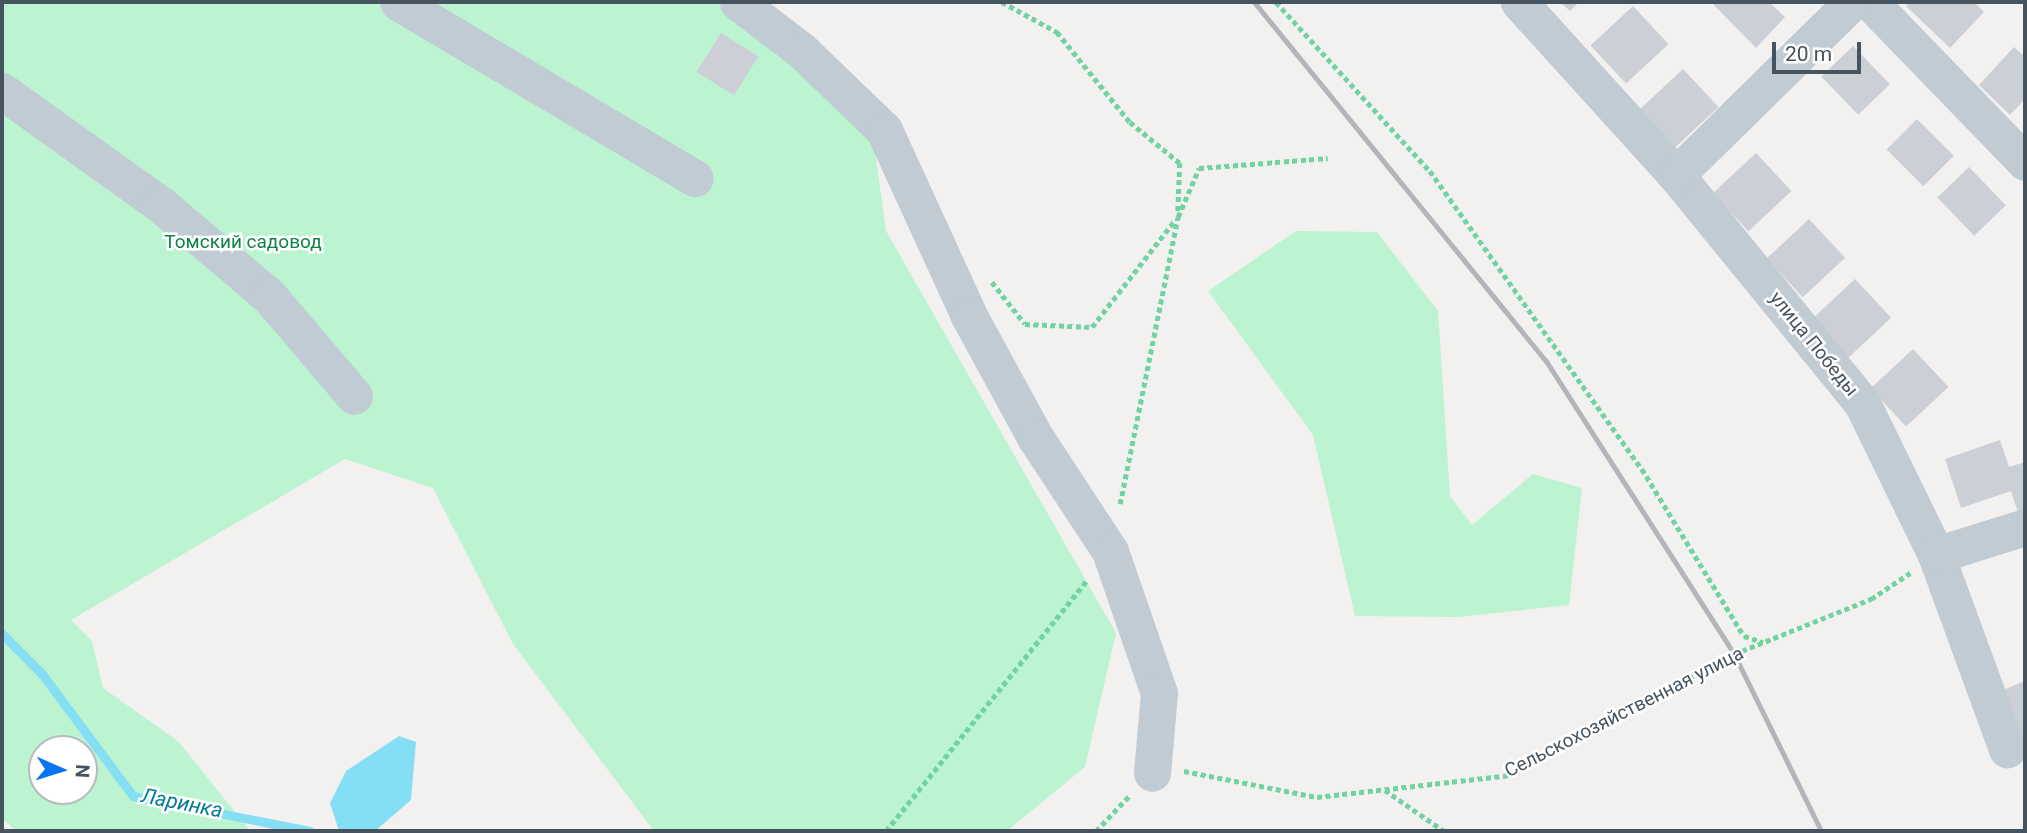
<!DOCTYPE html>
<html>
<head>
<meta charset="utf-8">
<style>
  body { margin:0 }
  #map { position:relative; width:2027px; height:833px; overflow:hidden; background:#f3f0f0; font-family:Roboto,sans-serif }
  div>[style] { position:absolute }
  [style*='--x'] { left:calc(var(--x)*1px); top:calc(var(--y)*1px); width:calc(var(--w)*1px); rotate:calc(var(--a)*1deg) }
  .green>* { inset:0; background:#bcf3d0 }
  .water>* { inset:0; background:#85dff4 }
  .stream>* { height:9px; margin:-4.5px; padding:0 4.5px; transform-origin:4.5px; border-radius:4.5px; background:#85dff4 }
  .building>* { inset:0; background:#cccfd6; transform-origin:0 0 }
  .path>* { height:4.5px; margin-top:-2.25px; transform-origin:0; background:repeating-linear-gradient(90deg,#70d4a1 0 5px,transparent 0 8.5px) }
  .minor>* { height:37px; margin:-18.5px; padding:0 18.5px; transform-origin:18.5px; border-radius:18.5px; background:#c0cbd3 }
  .rail>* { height:5px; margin:-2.5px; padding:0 2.5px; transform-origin:2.5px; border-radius:2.5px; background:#b2b6bb }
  span { translate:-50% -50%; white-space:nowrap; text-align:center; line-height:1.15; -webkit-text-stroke:5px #fff; paint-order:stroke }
  .park-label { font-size:19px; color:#0f8346 }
  .street-label { font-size:19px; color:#465460 }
  .water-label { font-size:21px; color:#037b97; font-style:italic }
  .frame { position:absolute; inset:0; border:4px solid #465460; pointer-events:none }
  .north { position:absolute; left:28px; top:735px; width:70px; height:70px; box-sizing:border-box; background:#fff; border:2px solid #b5bbbf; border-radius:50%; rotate:93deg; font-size:19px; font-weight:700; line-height:28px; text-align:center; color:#465460 }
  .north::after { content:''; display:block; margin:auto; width:24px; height:32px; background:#0a75f3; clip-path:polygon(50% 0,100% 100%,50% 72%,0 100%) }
  .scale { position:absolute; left:1772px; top:42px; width:89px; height:32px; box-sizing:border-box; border:4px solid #465460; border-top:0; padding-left:9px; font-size:21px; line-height:24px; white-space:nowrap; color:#465460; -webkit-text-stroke:5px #fff; paint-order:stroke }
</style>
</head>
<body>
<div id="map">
  <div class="green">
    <i style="clip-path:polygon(evenodd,2px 2px,718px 2px,794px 58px,873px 136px,886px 231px,1116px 633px,1085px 767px,1007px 831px,654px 831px,513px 644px,433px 488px,345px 459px,71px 620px,92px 641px,103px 688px,179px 742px,250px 831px,16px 831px,2px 818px,2px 2px,42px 749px,84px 749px,84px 791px,42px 791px,42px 749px)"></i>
    <i style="clip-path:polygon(1296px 231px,1377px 232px,1438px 311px,1450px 496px,1472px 525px,1533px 474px,1582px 488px,1569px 605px,1458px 617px,1355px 616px,1313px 435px,1208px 291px)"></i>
  </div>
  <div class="water">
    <i style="clip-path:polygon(399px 736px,416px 742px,411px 800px,375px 831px,339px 831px,330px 803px,346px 771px)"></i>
  </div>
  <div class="stream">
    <i style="--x:2;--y:634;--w:57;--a:45"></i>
    <i style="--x:42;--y:674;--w:152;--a:53.3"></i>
    <i style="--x:133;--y:796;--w:180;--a:11.2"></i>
  </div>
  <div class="building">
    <i style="clip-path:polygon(1560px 2px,1579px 2px,1570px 11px)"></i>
    <i style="clip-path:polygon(1711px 2px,1769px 2px,1785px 17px,1756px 48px)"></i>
    <i style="clip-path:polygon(1910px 2px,1974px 2px,1984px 12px,1950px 48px,1906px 6px)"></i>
    <i style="left:1633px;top:6px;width:52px;height:58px;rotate:47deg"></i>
    <i style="left:721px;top:33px;width:44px;height:46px;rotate:32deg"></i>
    <i style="left:1853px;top:46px;width:53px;height:44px;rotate:46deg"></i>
    <i style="clip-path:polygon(2014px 47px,2025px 57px,2025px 99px,2010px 115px,1979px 85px)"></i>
    <i style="left:1683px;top:69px;width:52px;height:59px;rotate:47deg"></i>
    <i style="left:1917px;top:119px;width:52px;height:43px;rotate:45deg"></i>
    <i style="left:1756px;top:153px;width:52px;height:59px;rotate:47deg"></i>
    <i style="left:1969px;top:167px;width:53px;height:44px;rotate:46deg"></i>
    <i style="left:1809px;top:219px;width:53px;height:58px;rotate:47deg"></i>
    <i style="left:1855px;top:279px;width:53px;height:59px;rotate:47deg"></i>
    <i style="left:1913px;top:349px;width:52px;height:58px;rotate:47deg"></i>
    <i style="clip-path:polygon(2000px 440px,2009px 467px,2025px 462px,2025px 510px,2018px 512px,2011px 491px,1961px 508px,1945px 459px)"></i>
    <i style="clip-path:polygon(2025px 681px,2025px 744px,2020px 746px,1998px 692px)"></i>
  </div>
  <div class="path">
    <i style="--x:1002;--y:2;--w:63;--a:28.6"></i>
    <i style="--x:1057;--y:32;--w:116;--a:51"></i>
    <i style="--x:1130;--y:122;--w:65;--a:39.4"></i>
    <i style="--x:1180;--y:163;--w:49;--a:92.3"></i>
    <i style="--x:1276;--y:2;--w:229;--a:47.7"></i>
    <i style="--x:1430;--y:171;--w:366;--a:54.6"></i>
    <i style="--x:1642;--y:469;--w:196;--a:58.6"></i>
    <i style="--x:1744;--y:636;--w:20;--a:18"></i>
    <i style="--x:992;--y:282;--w:53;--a:51.8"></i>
    <i style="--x:1025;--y:324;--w:67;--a:2.6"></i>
    <i style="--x:1092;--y:327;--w:135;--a:-52.2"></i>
    <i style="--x:1120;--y:504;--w:293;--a:-78.6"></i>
    <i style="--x:1178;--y:217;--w:53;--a:-66.8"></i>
    <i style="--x:1199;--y:168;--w:129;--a:-4.4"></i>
    <i style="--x:1184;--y:771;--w:136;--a:11.1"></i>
    <i style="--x:1317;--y:797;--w:193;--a:-6.5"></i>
    <i style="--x:1509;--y:775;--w:255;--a:-28.3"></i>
    <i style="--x:1734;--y:654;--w:148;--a:-21.9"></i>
    <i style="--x:1871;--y:599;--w:47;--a:-33.7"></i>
    <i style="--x:1385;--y:790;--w:72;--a:34.8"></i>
    <i style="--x:886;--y:831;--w:322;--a:-51.3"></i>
    <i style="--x:1096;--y:831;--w:48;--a:-46.7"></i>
  </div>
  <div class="minor">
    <i style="--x:398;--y:2;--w:345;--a:30.7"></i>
    <i style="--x:738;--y:2;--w:79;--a:37.3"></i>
    <i style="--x:801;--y:50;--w:115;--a:43.9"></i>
    <i style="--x:884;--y:130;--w:205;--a:65.4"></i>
    <i style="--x:969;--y:316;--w:138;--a:61.4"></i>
    <i style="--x:1035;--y:437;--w:136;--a:56.7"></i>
    <i style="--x:1110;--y:551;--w:150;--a:71"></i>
    <i style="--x:1159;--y:693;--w:80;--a:95"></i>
    <i style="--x:1519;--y:2;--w:234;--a:47.8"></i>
    <i style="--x:1676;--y:175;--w:294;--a:50.8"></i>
    <i style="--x:1862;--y:403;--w:169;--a:64"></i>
    <i style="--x:1936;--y:555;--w:207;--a:69.9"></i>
    <i style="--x:1870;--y:2;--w:223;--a:45.9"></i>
    <i style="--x:2;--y:91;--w:194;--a:35.6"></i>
    <i style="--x:160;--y:204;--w:143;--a:40.2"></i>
    <i style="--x:269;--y:296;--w:131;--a:49.6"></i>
    <i style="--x:1676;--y:175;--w:247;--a:-44.5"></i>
    <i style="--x:1936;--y:555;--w:93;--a:-17.5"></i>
  </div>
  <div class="rail">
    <i style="--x:1254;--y:2;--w:463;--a:50.9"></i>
    <i style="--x:1546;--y:361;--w:348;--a:57.3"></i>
    <i style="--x:1734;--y:654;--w:197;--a:63.8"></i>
  </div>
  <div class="park-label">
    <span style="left:243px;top:242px">Томский садовод</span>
  </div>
  <div class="street-label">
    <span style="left:1814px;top:344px;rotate:51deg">улица Победы</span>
    <span style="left:1624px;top:712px;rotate:-27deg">Сельскохозяйственная улица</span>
  </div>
  <div class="water-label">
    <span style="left:182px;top:803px;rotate:11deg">Ларинка</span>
  </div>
  <div class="frame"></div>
  <div class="north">N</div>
  <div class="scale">20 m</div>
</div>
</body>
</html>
